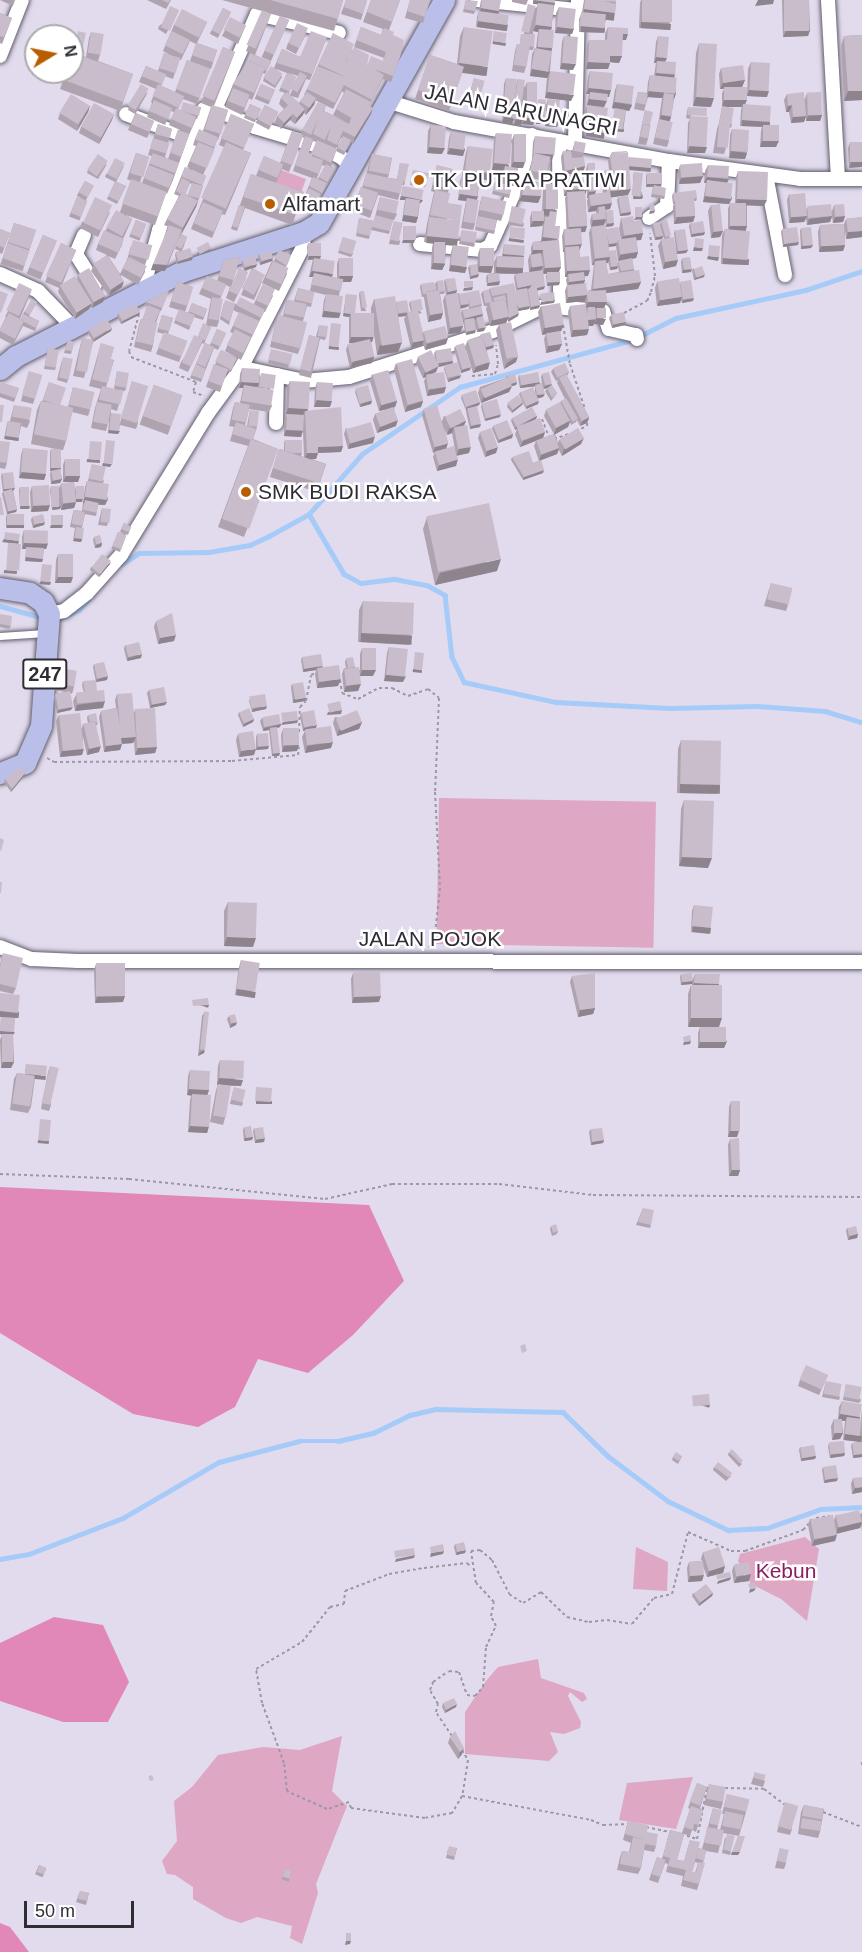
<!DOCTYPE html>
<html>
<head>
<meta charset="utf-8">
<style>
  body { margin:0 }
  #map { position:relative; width:862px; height:1952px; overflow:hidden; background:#e1dbed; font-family:Arial,sans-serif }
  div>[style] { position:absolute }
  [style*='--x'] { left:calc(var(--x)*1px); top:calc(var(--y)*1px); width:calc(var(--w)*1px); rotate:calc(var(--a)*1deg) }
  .green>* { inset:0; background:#dea7c4; transform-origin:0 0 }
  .forest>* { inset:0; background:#e188b9 }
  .stream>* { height:4.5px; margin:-2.25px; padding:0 2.25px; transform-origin:2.25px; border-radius:2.25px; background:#a6cbf8 }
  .path>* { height:2px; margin-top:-1px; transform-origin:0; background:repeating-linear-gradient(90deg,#9d98a6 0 3px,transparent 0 6px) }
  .roads { filter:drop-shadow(0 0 2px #625d6c) drop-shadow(0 0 2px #625d6c) }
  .lane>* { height:7px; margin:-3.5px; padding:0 3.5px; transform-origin:3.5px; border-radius:3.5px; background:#fff }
  .street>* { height:14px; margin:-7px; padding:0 7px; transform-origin:7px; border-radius:7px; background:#fff }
  .primary>* { height:21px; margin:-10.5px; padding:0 10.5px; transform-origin:10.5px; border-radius:10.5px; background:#b9bfe9 }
  .wall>* { inset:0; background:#aea3af; transform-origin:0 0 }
  .shaded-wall>* { inset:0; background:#8d848e; transform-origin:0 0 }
  .building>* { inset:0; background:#cabdcb; transform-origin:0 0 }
  .dots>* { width:16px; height:16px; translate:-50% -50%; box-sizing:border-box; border:3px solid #fff; border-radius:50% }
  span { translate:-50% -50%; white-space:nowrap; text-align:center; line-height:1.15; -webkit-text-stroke:5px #fff; paint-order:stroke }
  .shield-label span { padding:2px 4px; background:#fff; border:2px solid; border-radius:4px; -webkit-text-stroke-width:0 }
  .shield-label { font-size:20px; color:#2f2d34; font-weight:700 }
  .street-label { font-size:21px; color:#2f2d34 }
  .poi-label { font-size:21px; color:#2f2d34 }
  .left { translate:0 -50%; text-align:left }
  .park-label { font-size:21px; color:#871f62 }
  .north { position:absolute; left:24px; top:24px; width:60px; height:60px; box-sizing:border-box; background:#fff; border:2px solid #acabae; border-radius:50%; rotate:80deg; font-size:16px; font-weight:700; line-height:24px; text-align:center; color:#2f2d34 }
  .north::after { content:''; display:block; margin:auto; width:21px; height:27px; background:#b85e00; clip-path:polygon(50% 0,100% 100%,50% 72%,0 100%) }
  .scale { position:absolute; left:24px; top:1901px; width:110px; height:27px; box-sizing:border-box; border:3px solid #2f2d34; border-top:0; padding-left:8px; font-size:18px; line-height:21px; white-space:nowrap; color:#2f2d34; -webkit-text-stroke:4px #fff; paint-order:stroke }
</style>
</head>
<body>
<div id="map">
  <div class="green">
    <i style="clip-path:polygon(281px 170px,306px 179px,299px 198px,275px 184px)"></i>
    <i style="left:439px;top:798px;width:217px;height:146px;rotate:1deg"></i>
    <i style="clip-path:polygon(805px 1537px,819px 1549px,807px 1621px,781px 1599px,751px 1584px,738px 1561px,740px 1554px)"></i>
    <i style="clip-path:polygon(636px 1547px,668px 1562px,667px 1591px,633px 1589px)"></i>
    <i style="clip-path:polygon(538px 1659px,541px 1678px,584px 1693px,587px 1699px,582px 1702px,570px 1692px,568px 1696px,581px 1722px,580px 1728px,564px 1734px,550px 1732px,558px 1752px,549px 1761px,465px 1754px,465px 1712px,486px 1681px,498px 1667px)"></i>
    <i style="clip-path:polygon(342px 1736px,332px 1791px,347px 1806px,316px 1884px,318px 1893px,302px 1944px,290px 1938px,292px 1926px,257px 1917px,241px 1923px,226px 1918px,193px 1899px,193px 1887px,175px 1875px,167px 1874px,162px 1861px,177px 1841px,174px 1801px,192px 1787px,218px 1755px,263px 1747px,300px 1750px)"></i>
    <i style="clip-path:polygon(693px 1777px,676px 1829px,619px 1820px,627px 1783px)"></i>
  </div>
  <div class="forest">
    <i style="clip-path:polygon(0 1187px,369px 1205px,404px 1281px,353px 1335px,308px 1373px,258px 1359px,235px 1407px,198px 1427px,133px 1414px,0 1333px)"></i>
    <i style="clip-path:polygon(54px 1617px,103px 1625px,129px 1682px,108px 1722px,63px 1722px,0 1701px,0 1643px)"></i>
    <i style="clip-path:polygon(0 1923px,10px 1927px,29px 1952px,0 1952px)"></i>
  </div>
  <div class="stream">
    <i style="--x:309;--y:514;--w:69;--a:59.7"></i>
    <i style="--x:344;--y:574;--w:19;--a:28"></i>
    <i style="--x:361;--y:583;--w:34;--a:-7"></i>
    <i style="--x:395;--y:579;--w:33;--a:11"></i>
    <i style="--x:427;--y:585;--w:21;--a:29"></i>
    <i style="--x:445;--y:595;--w:62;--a:83.6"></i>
    <i style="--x:452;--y:657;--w:28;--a:64"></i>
    <i style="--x:464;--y:682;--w:94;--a:12.3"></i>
    <i style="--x:556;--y:702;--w:113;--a:3"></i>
    <i style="--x:669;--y:708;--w:88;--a:-1.3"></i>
    <i style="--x:757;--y:706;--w:68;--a:4.2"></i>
    <i style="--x:825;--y:711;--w:39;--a:17"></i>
    <i style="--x:122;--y:564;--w:20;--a:-33"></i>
    <i style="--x:139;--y:553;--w:70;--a:-0.8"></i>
    <i style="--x:209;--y:552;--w:42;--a:-9.7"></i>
    <i style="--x:250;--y:545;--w:21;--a:-25"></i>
    <i style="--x:269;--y:536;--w:46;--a:-28.8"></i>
    <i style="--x:309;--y:514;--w:80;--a:-48.5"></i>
    <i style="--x:362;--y:454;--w:119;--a:-34.4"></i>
    <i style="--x:460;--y:387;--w:178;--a:-15.3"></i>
    <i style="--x:632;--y:340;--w:49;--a:-26.6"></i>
    <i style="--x:676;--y:318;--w:133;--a:-12.2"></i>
    <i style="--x:806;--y:290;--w:59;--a:-18.7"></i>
    <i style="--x:0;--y:606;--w:46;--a:15.3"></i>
    <i style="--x:55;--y:621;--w:26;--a:-25"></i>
    <i style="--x:79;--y:610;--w:15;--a:-48"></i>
    <i style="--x:0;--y:1559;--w:29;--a:-10"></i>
    <i style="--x:29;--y:1554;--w:101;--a:-21"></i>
    <i style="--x:123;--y:1518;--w:111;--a:-30.3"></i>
    <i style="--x:219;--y:1462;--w:83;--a:-14.7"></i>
    <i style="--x:299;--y:1441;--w:39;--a:0"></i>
    <i style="--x:338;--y:1441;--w:36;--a:-13"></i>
    <i style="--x:373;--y:1433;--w:41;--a:-25.9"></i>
    <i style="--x:410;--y:1415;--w:27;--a:-13"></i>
    <i style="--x:436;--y:1409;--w:127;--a:1.4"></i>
    <i style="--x:563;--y:1412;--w:63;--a:44.4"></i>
    <i style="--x:608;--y:1456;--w:75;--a:36.9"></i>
    <i style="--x:668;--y:1501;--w:67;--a:25.8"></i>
    <i style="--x:728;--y:1530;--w:39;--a:-3"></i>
    <i style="--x:767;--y:1528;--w:57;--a:-19.4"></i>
    <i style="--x:821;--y:1509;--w:41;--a:-2.8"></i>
  </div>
  <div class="path">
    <i style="--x:624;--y:313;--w:26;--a:-28"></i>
    <i style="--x:647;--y:301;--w:10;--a:-66"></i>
    <i style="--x:651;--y:292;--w:16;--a:-76"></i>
    <i style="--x:655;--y:276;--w:43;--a:-96.6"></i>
    <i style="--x:139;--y:314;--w:38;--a:105"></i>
    <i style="--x:129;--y:351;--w:6;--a:72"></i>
    <i style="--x:131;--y:357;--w:70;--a:21"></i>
    <i style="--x:196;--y:382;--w:10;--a:107"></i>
    <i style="--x:193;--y:392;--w:12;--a:20"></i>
    <i style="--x:563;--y:325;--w:40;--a:80"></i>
    <i style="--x:570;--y:364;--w:47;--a:71.6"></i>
    <i style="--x:472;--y:376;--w:23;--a:-5"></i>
    <i style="--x:495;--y:374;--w:10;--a:-73"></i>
    <i style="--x:498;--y:364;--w:19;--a:-96"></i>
    <i style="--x:542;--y:419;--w:19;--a:69"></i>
    <i style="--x:576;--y:431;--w:12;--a:-24"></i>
    <i style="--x:587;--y:426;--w:9;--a:-84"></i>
    <i style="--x:554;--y:439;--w:18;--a:-19"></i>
    <i style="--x:340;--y:680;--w:13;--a:81"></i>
    <i style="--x:342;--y:693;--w:17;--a:21"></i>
    <i style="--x:358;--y:699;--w:24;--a:-28"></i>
    <i style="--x:379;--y:688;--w:13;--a:0"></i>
    <i style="--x:392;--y:688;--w:18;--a:27"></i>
    <i style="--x:408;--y:696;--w:21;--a:-19"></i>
    <i style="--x:428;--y:689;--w:14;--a:39"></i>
    <i style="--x:439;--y:698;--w:94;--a:92.4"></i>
    <i style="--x:435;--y:792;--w:96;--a:87"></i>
    <i style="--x:440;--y:888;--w:46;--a:96.2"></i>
    <i style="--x:435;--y:934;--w:15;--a:113"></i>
    <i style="--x:299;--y:732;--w:25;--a:-88"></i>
    <i style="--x:300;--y:707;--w:8;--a:-45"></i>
    <i style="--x:306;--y:701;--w:26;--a:-79"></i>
    <i style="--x:311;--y:675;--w:5;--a:-22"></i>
    <i style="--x:47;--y:758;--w:8;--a:30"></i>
    <i style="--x:54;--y:762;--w:178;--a:-0.3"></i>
    <i style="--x:232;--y:761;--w:66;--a:-5.2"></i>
    <i style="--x:298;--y:755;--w:8;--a:-83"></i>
    <i style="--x:0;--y:1174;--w:129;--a:2.2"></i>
    <i style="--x:129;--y:1179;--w:197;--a:5.8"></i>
    <i style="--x:325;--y:1199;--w:69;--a:-12.6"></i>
    <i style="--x:392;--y:1184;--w:107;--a:0"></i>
    <i style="--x:499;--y:1184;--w:95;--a:6.7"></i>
    <i style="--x:593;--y:1195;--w:269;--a:0.4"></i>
    <i style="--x:816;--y:1518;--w:14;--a:-8"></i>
    <i style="--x:452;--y:1736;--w:29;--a:-124"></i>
    <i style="--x:436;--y:1712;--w:8;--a:-76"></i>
    <i style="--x:438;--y:1704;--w:16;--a:-120"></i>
    <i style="--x:430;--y:1690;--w:9;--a:-69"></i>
    <i style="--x:433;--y:1682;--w:19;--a:-35"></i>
    <i style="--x:449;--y:1671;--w:10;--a:6"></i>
    <i style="--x:459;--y:1672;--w:24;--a:71"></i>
    <i style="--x:467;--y:1695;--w:8;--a:7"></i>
    <i style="--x:475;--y:1696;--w:12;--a:-48"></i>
    <i style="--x:483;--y:1687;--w:40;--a:-85.7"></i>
    <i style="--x:486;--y:1647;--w:23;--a:-65"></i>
    <i style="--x:496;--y:1626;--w:11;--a:-117"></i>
    <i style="--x:491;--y:1616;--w:14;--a:-78"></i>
    <i style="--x:494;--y:1602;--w:26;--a:-133"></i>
    <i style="--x:476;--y:1583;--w:32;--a:-99"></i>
    <i style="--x:471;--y:1551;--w:9;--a:-6"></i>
    <i style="--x:480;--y:1550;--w:16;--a:40"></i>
    <i style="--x:492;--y:1560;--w:38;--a:63"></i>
    <i style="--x:509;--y:1594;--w:17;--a:33"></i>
    <i style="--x:523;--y:1603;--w:21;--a:-31"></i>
    <i style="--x:541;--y:1592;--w:36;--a:44"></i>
    <i style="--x:567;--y:1617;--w:23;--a:13"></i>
    <i style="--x:589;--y:1622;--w:18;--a:-6"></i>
    <i style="--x:607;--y:1620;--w:25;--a:9"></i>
    <i style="--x:632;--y:1624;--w:34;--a:-50"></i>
    <i style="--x:654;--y:1598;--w:18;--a:-13"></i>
    <i style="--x:672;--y:1594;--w:64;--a:-75.5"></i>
    <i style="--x:688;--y:1532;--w:47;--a:23.8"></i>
    <i style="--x:731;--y:1551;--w:14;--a:0"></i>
    <i style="--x:745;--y:1551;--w:62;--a:-19.9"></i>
    <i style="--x:803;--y:1530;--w:12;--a:-48"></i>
    <i style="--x:462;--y:1750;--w:12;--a:59"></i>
    <i style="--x:468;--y:1760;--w:36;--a:99"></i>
    <i style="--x:462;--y:1796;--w:131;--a:10.5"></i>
    <i style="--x:591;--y:1820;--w:13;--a:23"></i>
    <i style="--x:603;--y:1825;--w:26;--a:-2"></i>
    <i style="--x:862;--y:1762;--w:6;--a:90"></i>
    <i style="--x:725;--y:1788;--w:39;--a:1"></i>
    <i style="--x:764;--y:1789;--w:26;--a:37"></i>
    <i style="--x:462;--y:1796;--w:20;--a:120"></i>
    <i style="--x:452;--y:1813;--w:27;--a:170"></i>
    <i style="--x:425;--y:1818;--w:75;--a:-172.3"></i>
    <i style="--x:351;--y:1808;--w:6;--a:-108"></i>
    <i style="--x:349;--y:1802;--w:23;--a:162"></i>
    <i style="--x:327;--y:1809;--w:44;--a:-155.8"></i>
    <i style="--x:287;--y:1791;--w:28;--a:-96"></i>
    <i style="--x:284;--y:1763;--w:64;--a:-110.1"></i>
    <i style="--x:262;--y:1703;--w:35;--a:-100"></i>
    <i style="--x:256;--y:1669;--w:53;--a:-30.4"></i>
    <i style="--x:302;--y:1642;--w:45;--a:-51.3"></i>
    <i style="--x:330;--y:1607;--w:14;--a:-12"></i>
    <i style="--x:344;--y:1604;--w:13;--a:-86"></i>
    <i style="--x:345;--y:1591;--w:47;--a:-21.1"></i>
    <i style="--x:389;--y:1574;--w:36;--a:-10"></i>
    <i style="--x:424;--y:1568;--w:43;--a:-6.6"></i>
    <i style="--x:467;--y:1563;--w:6;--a:45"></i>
    <i style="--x:823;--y:1812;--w:42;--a:21"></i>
    <i style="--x:646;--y:1827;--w:24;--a:12"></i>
    <i style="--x:681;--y:1834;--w:17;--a:17"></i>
    <i style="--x:697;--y:1839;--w:52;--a:-78.9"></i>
    <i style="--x:707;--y:1788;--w:3;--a:0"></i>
  </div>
  <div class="roads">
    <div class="lane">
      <i style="--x:0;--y:636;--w:45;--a:-3.8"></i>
    </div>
    <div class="street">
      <i style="--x:477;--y:0;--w:100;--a:5.8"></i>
      <i style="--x:828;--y:0;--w:178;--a:86.8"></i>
      <i style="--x:0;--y:56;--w:60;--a:-68.6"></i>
      <i style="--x:387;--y:101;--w:70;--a:17.4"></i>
      <i style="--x:454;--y:122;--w:219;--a:10.3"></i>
      <i style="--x:669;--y:161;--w:132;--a:7.8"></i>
      <i style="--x:800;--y:179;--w:62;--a:0"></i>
      <i style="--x:215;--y:109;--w:104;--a:-66.1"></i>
      <i style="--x:257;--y:14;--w:84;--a:13"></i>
      <i style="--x:126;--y:114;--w:69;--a:20.3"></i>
      <i style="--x:559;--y:141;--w:163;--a:89.6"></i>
      <i style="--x:575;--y:144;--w:144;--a:-88.8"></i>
      <i style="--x:766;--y:175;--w:102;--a:79.2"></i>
      <i style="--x:649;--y:218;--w:22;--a:-34"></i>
      <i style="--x:667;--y:206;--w:45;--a:-87.5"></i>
      <i style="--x:84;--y:235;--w:21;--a:113"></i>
      <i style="--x:76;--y:254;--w:36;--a:58"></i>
      <i style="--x:420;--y:244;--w:62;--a:5.5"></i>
      <i style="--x:482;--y:250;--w:9;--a:-27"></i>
      <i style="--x:490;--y:246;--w:68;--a:-65.7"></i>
      <i style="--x:518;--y:184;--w:51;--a:-74.1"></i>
      <i style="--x:0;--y:274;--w:42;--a:24.1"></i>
      <i style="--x:38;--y:291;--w:50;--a:45.8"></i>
      <i style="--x:142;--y:293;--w:65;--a:-74.9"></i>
      <i style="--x:159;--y:230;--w:129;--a:-69.6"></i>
      <i style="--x:204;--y:109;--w:11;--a:0"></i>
      <i style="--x:215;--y:109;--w:44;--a:24.2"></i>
      <i style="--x:255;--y:127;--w:66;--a:16.8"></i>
      <i style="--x:318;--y:146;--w:25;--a:26"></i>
      <i style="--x:341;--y:157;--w:14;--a:45"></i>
      <i style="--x:243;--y:368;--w:62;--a:12"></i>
      <i style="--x:304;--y:381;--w:45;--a:-5.1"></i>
      <i style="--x:349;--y:377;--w:151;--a:-17.7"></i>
      <i style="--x:493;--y:331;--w:55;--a:-26.1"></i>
      <i style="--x:542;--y:307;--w:18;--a:-9"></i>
      <i style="--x:560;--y:304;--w:6;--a:39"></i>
      <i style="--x:565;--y:308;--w:38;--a:5"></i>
      <i style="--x:603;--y:311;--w:19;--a:72"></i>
      <i style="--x:609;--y:329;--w:28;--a:13"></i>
      <i style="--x:636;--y:335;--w:4;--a:76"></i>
      <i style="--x:276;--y:423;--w:48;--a:-88.8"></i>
      <i style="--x:49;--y:614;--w:15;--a:-11"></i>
      <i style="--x:64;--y:611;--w:29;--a:-38"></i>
      <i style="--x:87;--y:593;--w:51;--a:-48.2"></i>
      <i style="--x:121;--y:555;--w:167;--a:-58.5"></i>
      <i style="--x:208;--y:413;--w:56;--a:-53.7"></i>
      <i style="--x:241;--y:368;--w:136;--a:-62.9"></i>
      <i style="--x:303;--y:247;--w:15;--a:-86"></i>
      <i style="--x:0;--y:947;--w:34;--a:21"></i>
      <i style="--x:32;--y:959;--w:46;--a:2.5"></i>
      <i style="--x:78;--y:961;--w:784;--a:0.07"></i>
    </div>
    <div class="primary">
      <i style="--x:0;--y:369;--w:21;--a:-39"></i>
      <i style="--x:16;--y:356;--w:187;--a:-27"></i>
      <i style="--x:183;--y:271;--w:127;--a:-17.9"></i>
      <i style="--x:304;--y:232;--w:17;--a:-31"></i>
      <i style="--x:319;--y:223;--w:256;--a:-60.7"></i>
      <i style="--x:0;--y:588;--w:30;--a:9"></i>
      <i style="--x:30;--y:593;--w:16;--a:35"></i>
      <i style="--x:43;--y:602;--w:13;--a:63"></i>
      <i style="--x:49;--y:614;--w:112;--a:94.1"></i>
      <i style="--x:41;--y:726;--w:40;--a:113.4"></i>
      <i style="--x:25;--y:763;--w:27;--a:158"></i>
    </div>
  </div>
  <div class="wall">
    <i style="clip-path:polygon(0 0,15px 0,13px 6px)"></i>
    <i style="clip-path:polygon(147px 0,171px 0,166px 9px)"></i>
    <i style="clip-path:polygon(222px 0,343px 0,334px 31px,268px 13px,271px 14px,255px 55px,271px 62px,265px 74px,263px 73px,252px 100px,249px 98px,242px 115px,225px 107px,233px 84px,249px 61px,252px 54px,246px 51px,262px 11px)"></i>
    <i style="clip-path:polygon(346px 0,367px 0,361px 20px,341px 14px)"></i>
    <i style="clip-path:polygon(evenodd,371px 0,400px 0,389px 30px,393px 35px,400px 57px,391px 82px,383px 79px,369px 106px,371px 114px,353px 144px,351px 142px,344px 155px,336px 151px,331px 166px,335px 169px,334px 172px,321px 196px,320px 196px,314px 208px,302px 203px,312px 178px,293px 171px,304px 138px,302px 137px,289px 172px,282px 169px,276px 183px,304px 192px,292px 225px,245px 208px,237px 231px,231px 229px,239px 205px,240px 205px,251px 174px,256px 176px,264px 156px,280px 163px,292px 131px,301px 134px,302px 130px,326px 105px,324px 111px,346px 122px,333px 115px,344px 93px,342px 91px,333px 109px,315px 100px,314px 105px,306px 115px,304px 113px,295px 124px,290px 120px,281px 129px,275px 122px,277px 116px,284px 109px,279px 104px,281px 98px,285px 93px,279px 91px,287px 73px,276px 69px,282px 77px,275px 88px,263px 81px,264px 78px,274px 68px,282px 49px,300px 57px,327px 37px,310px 80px,306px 79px,298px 98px,291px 96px,299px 103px,305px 95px,304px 95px,307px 89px,333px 33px,352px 50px,348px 57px,367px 66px,383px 61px,384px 58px,354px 47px,361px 27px,381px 35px,383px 29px,363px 22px,371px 0,288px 73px,298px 76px,290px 95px,289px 93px,296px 77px,288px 73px,371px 0,341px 138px,342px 138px,337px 149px,336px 148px,341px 138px,371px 0,313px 141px,316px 142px,312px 156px,308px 155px,313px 141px,371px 0,322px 165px,325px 166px,318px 179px,317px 178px,322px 165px)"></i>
    <i style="clip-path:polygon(410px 0,430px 0,423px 23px,405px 18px)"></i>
    <i style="clip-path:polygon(466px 0,475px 11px,474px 14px,463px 12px)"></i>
    <i style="clip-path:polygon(481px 0,499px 11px,499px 13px,508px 25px,505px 31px,476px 27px,477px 17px,479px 11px)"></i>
    <i style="clip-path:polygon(512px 0,528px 0,526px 5px,512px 2px)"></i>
    <i style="clip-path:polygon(533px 0,555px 0,551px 30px,552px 48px,550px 71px,571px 101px,545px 98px,547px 78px,530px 76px,532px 54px,535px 48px,536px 48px,538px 32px,533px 31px,533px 34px,534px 47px,533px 50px,529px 50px,526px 67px,524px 73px,512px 71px,515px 51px,517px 44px,520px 45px,521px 34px,524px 34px,528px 4px,536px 8px,538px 4px,533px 4px)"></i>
    <i style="clip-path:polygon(584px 0,616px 0,615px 13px,612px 20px,606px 19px,603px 33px,579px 32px,579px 19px,582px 12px)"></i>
    <i style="clip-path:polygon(641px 0,672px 0,669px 30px,639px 28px,640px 3px)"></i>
    <i style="clip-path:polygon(782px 0,809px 0,810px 30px,808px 36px,783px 37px)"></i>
    <i style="clip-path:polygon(559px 7px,574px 28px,572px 34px,555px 33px,556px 13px)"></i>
    <i style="left:223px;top:8px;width:9px;height:29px;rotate:27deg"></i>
    <i style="clip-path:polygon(179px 10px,166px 34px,158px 29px,159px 26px)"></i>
    <i style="clip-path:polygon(0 13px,12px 18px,2px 44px,0 43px)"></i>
    <i style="left:280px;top:16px;width:10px;height:45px;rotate:24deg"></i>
    <i style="clip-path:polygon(207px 22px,197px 43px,217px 50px,211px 69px,190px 61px,196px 44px,190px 41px,181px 60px,179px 59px,173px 79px,165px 76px,161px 86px,175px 92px,187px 60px,210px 69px,197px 104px,183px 99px,178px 109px,180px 110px,201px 107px,197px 119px,196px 119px,189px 135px,173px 180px,167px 194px,166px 193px,155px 225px,126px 215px,132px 219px,123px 239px,122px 245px,115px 259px,108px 256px,120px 274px,127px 260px,131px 246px,152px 245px,145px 265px,145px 272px,138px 285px,121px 275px,122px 287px,109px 296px,91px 271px,94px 264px,107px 255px,96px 250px,98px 244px,107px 228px,120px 212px,131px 181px,127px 179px,136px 153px,149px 157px,140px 182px,142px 183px,152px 156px,148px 155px,158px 124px,172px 129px,168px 143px,169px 143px,165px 157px,168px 159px,178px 130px,180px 130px,169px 125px,174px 112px,171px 111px,165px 125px,147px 117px,152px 103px,151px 102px,156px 89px,139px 82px,146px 66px,158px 71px,164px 53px,170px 55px,163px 51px,174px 25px)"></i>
    <i style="clip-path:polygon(246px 25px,238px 44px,222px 36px,225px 30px)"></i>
    <i style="clip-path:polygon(464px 27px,485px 76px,462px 73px,449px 111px,415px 99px,430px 55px,457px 64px,460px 36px)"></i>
    <i style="clip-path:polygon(608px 27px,626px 40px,622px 40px,622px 56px,619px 63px,610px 62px,608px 69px,586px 69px,587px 46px,589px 40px,605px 40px,605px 34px)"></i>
    <i style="clip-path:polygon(91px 32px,100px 55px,98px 61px,133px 74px,120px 111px,60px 89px,66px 72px,72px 72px,72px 54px,77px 34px,81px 55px,86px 57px,89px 38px)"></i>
    <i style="clip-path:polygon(306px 34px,296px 54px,286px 49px,288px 43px)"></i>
    <i style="clip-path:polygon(33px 35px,36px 36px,36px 59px,28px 58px,30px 41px)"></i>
    <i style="clip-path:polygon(862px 35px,862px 100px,844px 101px,841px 46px,844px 36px)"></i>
    <i style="clip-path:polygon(564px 36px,573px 70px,560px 69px,562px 42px)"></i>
    <i style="clip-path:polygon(658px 36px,665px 61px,675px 75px,674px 77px,676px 93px,674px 99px,671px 117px,669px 122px,669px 141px,667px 147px,653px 144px,659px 119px,662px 98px,648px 97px,644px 111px,634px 109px,638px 92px,647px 93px,648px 82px,650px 75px,654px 76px,656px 63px,654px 63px,656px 42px)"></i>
    <i style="clip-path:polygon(699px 43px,711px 107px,693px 106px,696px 53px)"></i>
    <i style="clip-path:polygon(223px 47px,235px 52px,214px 106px,228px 110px,218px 140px,217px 140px,212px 155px,203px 175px,187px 167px,196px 146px,193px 145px,195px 139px,203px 131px,211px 107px,201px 103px)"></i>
    <i style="clip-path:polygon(751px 62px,767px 97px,747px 96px,748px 69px)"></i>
    <i style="clip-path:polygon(721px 68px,745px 80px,742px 87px,745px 104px,769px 125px,776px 147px,760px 147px,761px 131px,762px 127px,740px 126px,741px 110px,742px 107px,724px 107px,732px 124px,731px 128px,729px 127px,726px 148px,724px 154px,713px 153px,717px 129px,719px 123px,722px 107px,722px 93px,724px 89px,720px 89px,719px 74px)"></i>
    <i style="clip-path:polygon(590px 71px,609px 97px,607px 96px,604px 107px,603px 139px,585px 136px,585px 111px,587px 105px,588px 98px,589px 94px,586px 94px,588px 77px)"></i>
    <i style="clip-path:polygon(474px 78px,481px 101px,479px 107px,467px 104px)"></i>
    <i style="clip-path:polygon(506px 78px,516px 85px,518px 79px,525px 87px,527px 82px,535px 118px,533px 125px,522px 124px,523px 121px,521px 125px,514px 125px,514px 118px,512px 124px,502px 123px,504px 84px)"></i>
    <i style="left:261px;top:84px;width:15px;height:16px;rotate:23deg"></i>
    <i style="clip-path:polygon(617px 84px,632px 105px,629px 111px,626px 110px,623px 132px,611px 131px,615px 109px,612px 108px,615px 90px)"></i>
    <i style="clip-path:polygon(148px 92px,136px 113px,154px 121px,147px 138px,128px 130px,135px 114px,128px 110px,129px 106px)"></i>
    <i style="clip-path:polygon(807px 93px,822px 115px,820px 121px,806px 121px,806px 117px,804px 122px,791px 123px,789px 112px,786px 112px,784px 100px,787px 94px,805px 99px)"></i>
    <i style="clip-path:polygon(539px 99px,546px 105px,548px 99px,559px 121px,557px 127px,545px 126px,546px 108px,543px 124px,536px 124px,538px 102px)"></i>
    <i style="left:250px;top:104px;width:12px;height:15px;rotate:24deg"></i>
    <i style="left:265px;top:105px;width:15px;height:20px;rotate:28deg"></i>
    <i style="clip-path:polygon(90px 106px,88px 112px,77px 131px,58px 119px,60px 113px)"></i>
    <i style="clip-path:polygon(688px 107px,705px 153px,687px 153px,688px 123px,690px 119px,686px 118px)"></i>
    <i style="clip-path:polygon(645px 110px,650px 125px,648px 139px,646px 145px,638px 144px)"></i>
    <i style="clip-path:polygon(114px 114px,99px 144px,79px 133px,81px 127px)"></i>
    <i style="clip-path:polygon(231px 114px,254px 124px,243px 150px,251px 153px,225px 215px,222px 214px,212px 238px,191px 229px,224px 147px,219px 145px)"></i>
    <i style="clip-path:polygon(431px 125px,442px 154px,427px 153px,428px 131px)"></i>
    <i style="clip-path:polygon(732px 129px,747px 153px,745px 159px,729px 158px,730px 135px)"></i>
    <i style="clip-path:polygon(451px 132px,465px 149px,463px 156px,447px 154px,449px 138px)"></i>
    <i style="clip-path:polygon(496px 133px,509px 167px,511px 167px,512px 140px,514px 134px,523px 168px,518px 168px,514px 186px,510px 186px,512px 186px,509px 198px,492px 194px,495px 182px,500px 183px,503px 171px,492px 170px,494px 139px)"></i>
    <i style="clip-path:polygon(535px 136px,552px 160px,551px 160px,546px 181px,529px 178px,532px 159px,533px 142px)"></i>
    <i style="clip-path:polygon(evenodd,575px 141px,584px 153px,583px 157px,585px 166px,583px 172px,575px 174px,576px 181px,586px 180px,586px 170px,588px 163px,595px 176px,595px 194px,603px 193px,601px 177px,603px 171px,609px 170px,608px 161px,612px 152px,628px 160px,629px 157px,651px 168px,650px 171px,629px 169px,628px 195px,611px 197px,610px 209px,605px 210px,614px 223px,613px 226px,606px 227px,606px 229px,621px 240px,619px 229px,621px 218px,634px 221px,643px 233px,641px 240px,636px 240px,638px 252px,636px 258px,632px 259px,634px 269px,634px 270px,641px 282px,638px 289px,606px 293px,603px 325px,594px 324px,594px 323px,593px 326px,589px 326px,587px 335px,571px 337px,568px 312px,570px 306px,585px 305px,585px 301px,566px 303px,565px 291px,567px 285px,566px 280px,567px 277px,565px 277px,564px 252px,563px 252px,562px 236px,564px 229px,567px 229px,565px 198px,566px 196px,564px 196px,563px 180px,564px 177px,563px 178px,561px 157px,563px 151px,571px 155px,575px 141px,587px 190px,587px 198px,588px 198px,587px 201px,588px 212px,596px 211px,596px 214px,592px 214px,590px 221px,591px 227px,604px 225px,605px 221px,606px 225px,591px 227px,589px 233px,592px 265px,594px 265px,591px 290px,587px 291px,584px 283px,585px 280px,585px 276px,588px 276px,580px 257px,579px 251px,581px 232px,585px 232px,587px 226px,585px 194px,587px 190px,575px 141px,616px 246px,618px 261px,618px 263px,609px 251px,609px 247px,616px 246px,575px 141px,608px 261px,610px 270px,617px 269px,618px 266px,619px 272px,608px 274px,606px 263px,608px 263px,608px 261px)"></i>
    <i style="clip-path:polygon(850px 142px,862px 142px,849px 168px,848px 148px)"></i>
    <i style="clip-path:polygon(468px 146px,490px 174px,487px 180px,480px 179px,477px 199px,475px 224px,473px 230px,461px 228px,466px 201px,458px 200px,460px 181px,462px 175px,466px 152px)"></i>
    <i style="clip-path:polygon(372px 154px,392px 158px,388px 178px,397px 179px,400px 163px,405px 182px,404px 185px,402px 185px,398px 200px,378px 195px,370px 218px,352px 211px,361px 187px,362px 188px)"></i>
    <i style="clip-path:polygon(107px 164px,98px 179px,87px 173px,88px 170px)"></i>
    <i style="clip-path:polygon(437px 165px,449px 189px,448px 192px,448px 203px,445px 264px,442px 270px,431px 269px,432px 248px,433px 243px,424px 242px,427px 224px,434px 192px,431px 191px)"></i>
    <i style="clip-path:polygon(680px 165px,703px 176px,700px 183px,679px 184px,678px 171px)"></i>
    <i style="clip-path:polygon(708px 165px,727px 183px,732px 198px,729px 204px,703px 202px,706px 183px,704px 183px,705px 171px)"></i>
    <i style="clip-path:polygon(124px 166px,116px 182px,126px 186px,117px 204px,107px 199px,115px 182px,105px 177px,106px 174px)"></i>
    <i style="clip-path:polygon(evenodd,185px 167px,206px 176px,202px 186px,203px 186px,196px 207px,181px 234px,187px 237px,182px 251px,192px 260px,177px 264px,175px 255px,176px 252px,180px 251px,175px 249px,180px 234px,165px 271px,151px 270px,169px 227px,164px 225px,167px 219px,179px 196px,174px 194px,185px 167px,190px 183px,192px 184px,188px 195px,185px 194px,190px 183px)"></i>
    <i style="clip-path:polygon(413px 170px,426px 184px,425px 187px,410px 185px)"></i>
    <i style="clip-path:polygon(738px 171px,764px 206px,747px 205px,747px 226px,746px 230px,747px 265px,721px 264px,722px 235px,725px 229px,728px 229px,728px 209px,730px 203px,735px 203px,736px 177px)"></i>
    <i style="clip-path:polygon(634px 172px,643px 196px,642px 199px,633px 199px,633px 176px)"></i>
    <i style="clip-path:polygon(647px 173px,661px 186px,665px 196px,664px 199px,651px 197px,653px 187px,646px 187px,646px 176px)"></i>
    <i style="left:85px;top:181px;width:10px;height:17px;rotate:29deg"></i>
    <i style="clip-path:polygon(523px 181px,541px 196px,538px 203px,519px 201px,521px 187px)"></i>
    <i style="clip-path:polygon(546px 184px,556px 212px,555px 226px,558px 240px,561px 267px,559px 272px,559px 285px,547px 286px,546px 276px,547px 274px,543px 274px,544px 289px,537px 290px,540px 305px,539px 308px,530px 310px,530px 306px,529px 309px,518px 311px,518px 316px,508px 322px,508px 318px,506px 323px,516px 362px,504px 369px,496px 330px,499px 325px,490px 326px,486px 309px,487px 306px,484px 306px,481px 294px,483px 291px,489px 290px,490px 288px,516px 292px,516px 290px,514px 277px,515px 274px,499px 274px,499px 285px,487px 286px,486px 277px,488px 274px,494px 273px,494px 262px,497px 256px,502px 256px,504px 244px,524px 256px,523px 268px,522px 273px,529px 272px,528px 260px,530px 254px,531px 254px,531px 248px,533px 242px,541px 241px,543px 225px,542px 226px,530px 227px,530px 218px,532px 211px,542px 211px,543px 190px)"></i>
    <i style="clip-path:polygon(403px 186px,421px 203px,420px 202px,418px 217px,416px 223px,402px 221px,405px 200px,400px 200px)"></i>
    <i style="clip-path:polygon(673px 193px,697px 198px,696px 201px,694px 201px,695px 216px,693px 222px,674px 224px,673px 206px,674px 204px,673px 204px,672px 196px)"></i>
    <i style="clip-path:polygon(789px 194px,806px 210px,807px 208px,832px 211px,834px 205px,845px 216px,843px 222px,833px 223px,832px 217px,830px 222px,807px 225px,806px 219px,804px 222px,789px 223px,787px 200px)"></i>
    <i style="clip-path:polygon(482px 196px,503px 215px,501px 221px,497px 220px,494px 234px,475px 230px,480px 203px)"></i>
    <i style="left:77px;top:197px;width:11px;height:21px;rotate:22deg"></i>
    <i style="clip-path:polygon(380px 197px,397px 214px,394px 220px,393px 220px,389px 234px,371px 230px,369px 239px,356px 236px,359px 218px,374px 221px)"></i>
    <i style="clip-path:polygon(618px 197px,631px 212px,630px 215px,620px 216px,617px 200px)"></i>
    <i style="clip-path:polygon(711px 205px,723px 231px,720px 237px,711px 238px,708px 211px)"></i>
    <i style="clip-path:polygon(512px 206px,524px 224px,523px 227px,508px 225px)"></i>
    <i style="clip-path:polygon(110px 212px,98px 237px,80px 228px,82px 222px)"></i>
    <i style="clip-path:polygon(862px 217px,862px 237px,846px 239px,845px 230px,845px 245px,843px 251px,819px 252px,818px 232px,820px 225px,844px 224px,846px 219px)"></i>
    <i style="left:136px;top:220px;width:11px;height:18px;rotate:22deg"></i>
    <i style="clip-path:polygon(394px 221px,400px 242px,399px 245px,389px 244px)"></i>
    <i style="clip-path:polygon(661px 222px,676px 248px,674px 233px,675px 230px,688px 250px,686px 253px,677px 254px,676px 266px,663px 269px,658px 246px,661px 240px,664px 239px,663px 236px,662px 239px,655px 240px,651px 226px,653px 223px,660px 225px)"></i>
    <i style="left:14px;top:223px;width:23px;height:43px;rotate:18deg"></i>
    <i style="clip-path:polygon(690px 223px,704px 235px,691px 237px,689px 226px)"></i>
    <i style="clip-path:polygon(801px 228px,813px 245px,811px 248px,801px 249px,800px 231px)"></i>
    <i style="clip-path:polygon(0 229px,10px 233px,2px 254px,0 253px)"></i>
    <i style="clip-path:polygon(782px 229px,798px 245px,783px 247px,781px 232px)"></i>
    <i style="clip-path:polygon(462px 230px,475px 244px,474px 247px,459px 244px)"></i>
    <i style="left:43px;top:235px;width:15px;height:42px;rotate:23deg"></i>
    <i style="clip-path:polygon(343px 237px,353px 254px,351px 257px,338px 253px)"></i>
    <i style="clip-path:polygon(61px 243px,76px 250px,62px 285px,77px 279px,78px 275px,103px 302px,92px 308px,91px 306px,89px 309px,75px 319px,58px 292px,59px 288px,45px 282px)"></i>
    <i style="clip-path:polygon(308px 243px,320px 259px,332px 277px,337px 278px,337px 264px,339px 258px,353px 276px,351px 282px,342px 282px,339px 295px,339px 318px,322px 317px,324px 300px,326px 295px,314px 292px,311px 307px,307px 306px,303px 321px,300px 348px,298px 354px,270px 347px,276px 321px,278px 315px,283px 316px,287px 300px,294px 301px,298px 288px,310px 291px,313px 277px,309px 277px,313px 259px,308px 260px,307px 247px)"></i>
    <i style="clip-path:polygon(453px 245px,465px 273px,449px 271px,451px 252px)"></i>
    <i style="clip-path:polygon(480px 248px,493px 266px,491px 273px,478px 272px,478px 277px,470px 279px,468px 268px,470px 265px,477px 266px,478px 254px)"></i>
    <i style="clip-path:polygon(279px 250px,291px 255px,286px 267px,287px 274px,279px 291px,262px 283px,272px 261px,260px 265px,258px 257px,259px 254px,274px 261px)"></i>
    <i style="clip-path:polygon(240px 257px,232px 284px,244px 270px,241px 263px,243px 260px,256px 267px,253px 268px,262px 281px,254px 300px,241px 295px,252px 268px,245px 271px,246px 278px,234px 302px,226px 298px,230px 287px,226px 285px,220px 299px,219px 321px,217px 327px,208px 326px,211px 327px,204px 344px,202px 343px,188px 372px,179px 368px,181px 362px,206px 325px,211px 299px,199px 294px,207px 276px,217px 281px,224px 260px)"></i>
    <i style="clip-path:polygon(682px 258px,691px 272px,682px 273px,681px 262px)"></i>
    <i style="clip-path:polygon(693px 268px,704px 277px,694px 280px,692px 271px)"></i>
    <i style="clip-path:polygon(445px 279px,457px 290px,456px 293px,446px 295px,444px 282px)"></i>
    <i style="clip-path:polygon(437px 281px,445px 291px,444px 294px,440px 294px,443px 313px,441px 319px,428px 322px,424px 298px,424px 297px,422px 297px,420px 287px,421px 284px,436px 290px,435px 284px)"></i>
    <i style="clip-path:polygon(177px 282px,193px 287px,185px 312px,188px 313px,192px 303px,207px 309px,203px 320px,194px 317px,189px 330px,174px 323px,179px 310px,169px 307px)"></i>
    <i style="clip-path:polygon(657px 282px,680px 283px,693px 301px,682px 303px,681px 299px,680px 303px,657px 306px,655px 288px)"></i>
    <i style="clip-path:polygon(263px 284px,273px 296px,265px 312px,264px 312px,258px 324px,241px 360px,225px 351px,233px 333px,230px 332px,239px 313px,233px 310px,235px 304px,254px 304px)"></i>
    <i style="clip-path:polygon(32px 289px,20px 319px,21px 319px,24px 312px,37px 302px,29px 316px,39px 321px,35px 331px,23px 326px,13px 345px,0 338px,0 329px,6px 317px,5px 317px,8px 311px)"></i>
    <i style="clip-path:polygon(169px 290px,161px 311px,160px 311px,156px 323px,153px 345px,151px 352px,134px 347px,139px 325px,141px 319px,143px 319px,147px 306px,144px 305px,146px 302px)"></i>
    <i style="clip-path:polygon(360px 291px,366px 311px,361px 311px,359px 295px)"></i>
    <i style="clip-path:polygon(458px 293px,482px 304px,481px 307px,484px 331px,477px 332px,474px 321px,475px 319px,474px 319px,475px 333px,466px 335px,461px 313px,462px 310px,469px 309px,468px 305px,467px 307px,460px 308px,463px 326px,460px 333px,448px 334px,443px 301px,445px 295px)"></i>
    <i style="clip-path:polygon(346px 294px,355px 313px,371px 313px,371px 308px,374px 299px,396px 302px,409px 312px,411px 312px,409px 304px,410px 301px,422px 313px,418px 314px,423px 334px,424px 331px,448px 338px,446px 344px,425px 350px,423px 343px,422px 346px,411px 348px,404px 319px,406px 316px,398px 317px,402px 342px,398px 352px,377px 355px,374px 334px,372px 342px,371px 342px,374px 357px,372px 363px,350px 368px,346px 350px,348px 344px,355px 343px,349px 343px,349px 317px,343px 316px)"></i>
    <i style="clip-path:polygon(224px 303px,235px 303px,229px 325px,220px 319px)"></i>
    <i style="clip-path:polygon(541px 306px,564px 325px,561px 331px,560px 332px,562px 344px,559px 350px,546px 353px,544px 339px,546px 334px,542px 335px,538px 312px)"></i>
    <i style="clip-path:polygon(118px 313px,139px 315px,121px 324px,117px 316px)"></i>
    <i style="clip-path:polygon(162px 315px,173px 318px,168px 334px,187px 341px,179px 362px,156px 354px,164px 334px,157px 332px)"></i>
    <i style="clip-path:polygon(611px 315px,625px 325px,612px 328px,609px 318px)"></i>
    <i style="clip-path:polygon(319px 325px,326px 337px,325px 340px,320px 339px,311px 378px,299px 375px,309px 335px,316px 337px)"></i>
    <i style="clip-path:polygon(217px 329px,226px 333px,218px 350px,214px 348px,201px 382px,190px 378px,205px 343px,210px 345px)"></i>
    <i style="clip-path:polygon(89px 330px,111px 331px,93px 342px,84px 378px,73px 376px,82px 338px,92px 340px,88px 333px)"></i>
    <i style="clip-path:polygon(481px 334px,494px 345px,493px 348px,487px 350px,488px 369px,473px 373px,465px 346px,468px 340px,480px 336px)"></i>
    <i style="clip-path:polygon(68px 340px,74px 342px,71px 354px,64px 353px)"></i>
    <i style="clip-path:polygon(101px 343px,110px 359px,114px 360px,106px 387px,114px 389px,117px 371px,126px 388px,125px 391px,118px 390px,119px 404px,117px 411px,111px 409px,111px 414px,120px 423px,132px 381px,138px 423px,136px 429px,120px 425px,118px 434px,108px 433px,109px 420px,106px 431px,91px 428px,95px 408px,101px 389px,89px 386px)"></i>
    <i style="clip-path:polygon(455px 346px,470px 370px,461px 373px,454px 349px)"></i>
    <i style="clip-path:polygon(48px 348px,56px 367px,55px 370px,44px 369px)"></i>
    <i style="clip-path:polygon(221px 350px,237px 358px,231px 372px,227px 371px,220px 392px,206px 387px,214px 364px,215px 365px)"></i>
    <i style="clip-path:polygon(435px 351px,453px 361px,453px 364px,460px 378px,448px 382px,444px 369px,445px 366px,448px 365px,438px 367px,436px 372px,433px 374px,446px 387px,444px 393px,427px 396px,424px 381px,426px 377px,423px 378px,416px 363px,418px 357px,435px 358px,434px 354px)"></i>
    <i style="clip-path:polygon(270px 353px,289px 365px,288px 368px,268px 363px)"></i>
    <i style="clip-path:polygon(62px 360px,68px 379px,67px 383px,57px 380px)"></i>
    <i style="clip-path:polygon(396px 363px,423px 401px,421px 407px,405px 412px,394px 369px)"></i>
    <i style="clip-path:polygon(242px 368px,260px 375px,272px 406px,269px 412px,249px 409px,245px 425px,247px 426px,250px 410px,257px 427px,253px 439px,278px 449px,244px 537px,218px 527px,248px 446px,230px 441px,234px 427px,229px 426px,233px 408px,235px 402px,240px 403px,243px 388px,239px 388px,240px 374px)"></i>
    <i style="clip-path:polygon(553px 369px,569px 372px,567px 376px,589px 417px,587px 423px,580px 426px,577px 420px,576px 422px,571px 425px,570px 422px,568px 427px,555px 434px,558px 443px,559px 440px,581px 444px,562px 456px,559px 450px,557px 454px,541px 460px,543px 473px,523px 480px,511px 460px,512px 457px,533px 463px,539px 461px,534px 446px,536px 441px,520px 447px,515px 434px,517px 429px,515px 430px,511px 421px,512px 418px,537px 416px,536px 419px,528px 423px,545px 432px,543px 438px,554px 434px,544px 416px,546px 410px,560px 403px,561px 401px,565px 399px,557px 383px,558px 380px,556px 381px,551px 372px)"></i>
    <i style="clip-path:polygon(29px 371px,35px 398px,33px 404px,21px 401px)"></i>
    <i style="clip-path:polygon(372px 374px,397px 401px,395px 407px,394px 407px,396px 426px,377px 433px,373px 420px,375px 414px,389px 409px,379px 411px,370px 381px)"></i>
    <i style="clip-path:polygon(542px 374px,557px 393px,555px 396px,551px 401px,545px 391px,548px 388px,544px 389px,543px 397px,538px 398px,538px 404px,526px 409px,523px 403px,522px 405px,512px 413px,507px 407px,508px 403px,522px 400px,519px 395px,520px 392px,535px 392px,535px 386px,520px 388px,518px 378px,519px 375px,539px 384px,542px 383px,541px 377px)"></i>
    <i style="clip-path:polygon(507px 375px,517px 382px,516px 385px,512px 386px,509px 392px,481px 403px,478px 393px,480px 387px,506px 378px)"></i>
    <i style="clip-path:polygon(290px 381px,308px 411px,343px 446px,341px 452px,318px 453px,316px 459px,311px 459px,326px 464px,317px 492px,270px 477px,279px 449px,284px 450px,284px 443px,285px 440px,302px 453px,301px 456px,304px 457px,303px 431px,301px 437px,284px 436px,284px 421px,287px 415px,286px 414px,287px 387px)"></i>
    <i style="clip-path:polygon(49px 382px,60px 405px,68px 407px,73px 387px,90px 410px,88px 416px,72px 412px,66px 441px,63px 450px,61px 450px,60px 470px,62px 479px,60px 483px,51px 484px,50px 474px,51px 471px,50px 471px,50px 452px,51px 449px,56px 449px,31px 444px,37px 410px,41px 401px,42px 402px)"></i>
    <i style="clip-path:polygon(317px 382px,330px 407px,314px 407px,315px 388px)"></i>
    <i style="clip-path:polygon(0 385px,19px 388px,14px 402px,0 397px)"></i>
    <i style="left:154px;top:385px;width:30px;height:42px;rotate:20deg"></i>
    <i style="clip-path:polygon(356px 389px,372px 400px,371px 404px,360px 407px,355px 392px)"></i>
    <i style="clip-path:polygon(462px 395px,480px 402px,479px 405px,474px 407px,480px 427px,470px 429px,466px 412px,466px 410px,461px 398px)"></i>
    <i style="clip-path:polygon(482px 403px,500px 417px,485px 421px,481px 407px)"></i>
    <i style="clip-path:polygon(14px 405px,30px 421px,27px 428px,21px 426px,18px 441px,4px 439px,7px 424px,8px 421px,10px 421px)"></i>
    <i style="clip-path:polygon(evenodd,424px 409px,442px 421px,444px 416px,466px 421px,464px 425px,469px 453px,457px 455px,456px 466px,437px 471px,433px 457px,435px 452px,433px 453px,422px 415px,424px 409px,444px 428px,447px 435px,452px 433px,455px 450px,446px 448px,448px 443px,444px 428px)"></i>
    <i style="clip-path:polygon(493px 426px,513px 434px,512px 438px,498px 443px,492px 429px)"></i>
    <i style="clip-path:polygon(346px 428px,373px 443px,348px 449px,344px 434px)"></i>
    <i style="clip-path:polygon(480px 432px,496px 453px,485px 457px,478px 438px)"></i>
    <i style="clip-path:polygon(0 441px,7px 463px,5px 469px,0 468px,0 471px)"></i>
    <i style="clip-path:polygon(23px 448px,46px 474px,44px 480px,19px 478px,21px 455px)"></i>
    <i style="clip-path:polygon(65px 459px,80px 476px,78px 482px,74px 482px,75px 491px,76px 486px,82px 502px,76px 502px,74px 508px,61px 510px,61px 507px,60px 509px,52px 510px,50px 490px,51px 486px,59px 488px,61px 484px,73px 482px,63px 482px,63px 465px)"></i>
    <i style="clip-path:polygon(92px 464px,104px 481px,103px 483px,108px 499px,105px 505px,98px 505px,96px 516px,85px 514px,82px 527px,82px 539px,81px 542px,73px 541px,75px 528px,70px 527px,73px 513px,74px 510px,82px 511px,85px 487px,87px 481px,88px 481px)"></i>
    <i style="clip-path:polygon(2px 473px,15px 488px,13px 491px,17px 509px,16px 512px,8px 514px,23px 528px,6px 528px,6px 517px,7px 514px,2px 494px,3px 492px,1px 476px)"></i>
    <i style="clip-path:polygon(32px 486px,48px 511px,31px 512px,30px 492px)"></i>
    <i style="clip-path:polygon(20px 487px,29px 509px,20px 509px,19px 490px)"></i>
    <i style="clip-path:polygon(102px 508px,108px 523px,107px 526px,98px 525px)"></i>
    <i style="clip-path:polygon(32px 517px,44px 525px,33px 528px,31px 520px)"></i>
    <i style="clip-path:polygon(427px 517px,497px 571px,435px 585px,423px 529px)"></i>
    <i style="clip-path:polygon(124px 523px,131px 527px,128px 535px,120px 532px)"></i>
    <i style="clip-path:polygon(24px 530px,48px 543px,46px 549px,44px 549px,42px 562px,25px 561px,26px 549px,22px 549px,22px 537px)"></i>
    <i style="left:118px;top:532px;width:9px;height:18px;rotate:21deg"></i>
    <i style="clip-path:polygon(94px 537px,102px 543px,101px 547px,95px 548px,93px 540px)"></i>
    <i style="clip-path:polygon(58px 554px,71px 583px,55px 583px,56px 560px)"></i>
    <i style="clip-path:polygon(110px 564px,99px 577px,90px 570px,91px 567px)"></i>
    <i style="clip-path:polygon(771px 583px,788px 605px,786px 611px,764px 606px)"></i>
    <i style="clip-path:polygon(363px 601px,412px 636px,409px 645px,358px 642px,359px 610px)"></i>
    <i style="clip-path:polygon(0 614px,11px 626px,9px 629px,0 627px)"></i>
    <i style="clip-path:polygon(156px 621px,174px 641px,158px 644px,154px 627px)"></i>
    <i style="clip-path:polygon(125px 645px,141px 658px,127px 661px,124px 649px)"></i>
    <i style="clip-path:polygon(389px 647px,403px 682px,384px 681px,387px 653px)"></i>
    <i style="clip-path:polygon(362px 648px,373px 676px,360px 676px,358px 691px,344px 692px,342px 674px,344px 668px,346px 668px,345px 662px,346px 659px,355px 667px,360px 670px,360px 654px)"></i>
    <i style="clip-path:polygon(302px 657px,322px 667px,338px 686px,317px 688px,315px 674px,316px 670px,303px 672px,301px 660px)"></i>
    <i style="clip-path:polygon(94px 664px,107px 680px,96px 682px,93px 667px)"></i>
    <i style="clip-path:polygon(59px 668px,74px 687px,72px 694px,70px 693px,71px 710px,57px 713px,54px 697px,55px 694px,65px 692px,54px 690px,57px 674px)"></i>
    <i style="clip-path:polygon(83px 681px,97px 691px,103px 708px,75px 711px,73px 701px,76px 695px,84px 693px,82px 685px)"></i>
    <i style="clip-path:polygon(292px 684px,306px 698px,305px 701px,293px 703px,291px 687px)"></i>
    <i style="clip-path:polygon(149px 690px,167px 702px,165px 705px,150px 708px,147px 693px)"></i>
    <i style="clip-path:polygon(117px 694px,134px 713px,135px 709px,157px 747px,155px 753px,135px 755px,134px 740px,133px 743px,122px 744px,120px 750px,104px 752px,99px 717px,101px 711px,116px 708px,115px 700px)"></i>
    <i style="clip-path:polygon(250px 698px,266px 709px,252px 712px,249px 701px)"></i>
    <i style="clip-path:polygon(239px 712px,254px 719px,253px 722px,243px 727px,238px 715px)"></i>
    <i style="clip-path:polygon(301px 713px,316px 728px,303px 731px,300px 716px)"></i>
    <i style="clip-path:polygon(59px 715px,82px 728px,83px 724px,88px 723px,87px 718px,88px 715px,98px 723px,96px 726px,99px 752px,87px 755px,83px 737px,82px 755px,60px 757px,56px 721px)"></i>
    <i style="clip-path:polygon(335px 717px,362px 722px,359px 729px,337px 736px,333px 723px)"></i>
    <i style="clip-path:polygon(262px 718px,281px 724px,280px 727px,277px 728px,279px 756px,272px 756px,269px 730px,263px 731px,260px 721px)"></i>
    <i style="clip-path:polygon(283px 729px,299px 745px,297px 751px,282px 752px,281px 735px)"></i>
    <i style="clip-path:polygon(305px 731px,331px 748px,305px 753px,302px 737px)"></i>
    <i style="clip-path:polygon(238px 734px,254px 755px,239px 757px,236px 740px)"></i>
    <i style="clip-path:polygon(257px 734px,268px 749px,256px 750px,256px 737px)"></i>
    <i style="clip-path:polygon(681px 740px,720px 785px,717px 794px,677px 793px,678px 749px)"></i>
    <i style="clip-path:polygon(25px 773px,24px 776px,11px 792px,4px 782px,5px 779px)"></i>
    <i style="clip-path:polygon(684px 800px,708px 868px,679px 866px,681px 809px)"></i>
    <i style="clip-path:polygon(228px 902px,253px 947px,224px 946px,224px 911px)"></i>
    <i style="clip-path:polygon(694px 905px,711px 928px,709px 934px,691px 932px,692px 911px)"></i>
    <i style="clip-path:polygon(3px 953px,16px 988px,13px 994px,0 991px,0 964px)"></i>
    <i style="clip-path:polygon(241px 960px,254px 998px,235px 995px,239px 967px)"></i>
    <i style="clip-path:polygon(96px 964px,123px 1002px,95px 1003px,94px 970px)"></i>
    <i style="clip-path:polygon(353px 973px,379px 1002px,352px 1003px,351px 979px)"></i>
    <i style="clip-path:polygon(681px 974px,693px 979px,695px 974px,719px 984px,688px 1027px,688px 994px,691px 985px,692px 985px,692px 982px,692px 984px,681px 985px,680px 977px)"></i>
    <i style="clip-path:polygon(572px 976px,595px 1008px,593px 1014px,578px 1017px,570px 982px)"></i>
    <i style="clip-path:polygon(0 993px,19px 1012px,17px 1018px,15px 1018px,13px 1035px,14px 1062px,11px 1068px,1px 1068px,0 1040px,2px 1035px,0 1034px,1px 1017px,0 1017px)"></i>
    <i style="clip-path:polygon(204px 1013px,204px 1053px,198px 1056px,202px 1016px)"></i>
    <i style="clip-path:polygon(229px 1016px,236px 1025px,230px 1028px,227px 1019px)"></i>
    <i style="clip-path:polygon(700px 1027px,727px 1041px,724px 1048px,698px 1048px,698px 1033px)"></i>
    <i style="clip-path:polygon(220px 1060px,241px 1086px,222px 1085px,225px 1118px,223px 1125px,210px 1122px,216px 1090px,218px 1085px,217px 1085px,218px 1066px)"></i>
    <i style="clip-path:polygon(26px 1064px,45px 1079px,35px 1078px,31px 1107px,28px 1113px,10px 1110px,14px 1079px,17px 1073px,25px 1074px)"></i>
    <i style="clip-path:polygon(50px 1066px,51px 1105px,49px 1111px,41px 1109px,48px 1072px)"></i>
    <i style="clip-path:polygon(190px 1070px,209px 1090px,207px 1095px,209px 1126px,207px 1133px,188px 1132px,190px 1100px,191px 1096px,187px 1095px,188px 1076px)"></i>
    <i style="clip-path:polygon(233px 1091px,243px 1103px,242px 1106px,230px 1104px)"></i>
    <i style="clip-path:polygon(731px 1101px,737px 1137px,728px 1137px,729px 1107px)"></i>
    <i style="clip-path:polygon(244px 1127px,253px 1137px,252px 1140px,244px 1141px,243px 1130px)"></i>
    <i style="clip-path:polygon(254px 1128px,264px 1142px,255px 1143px,253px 1131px)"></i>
    <i style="clip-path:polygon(591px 1129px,604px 1140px,603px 1143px,591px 1145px,589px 1132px)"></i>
    <i style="clip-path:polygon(730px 1139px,740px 1170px,738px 1176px,729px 1176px,728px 1145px)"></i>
    <i style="clip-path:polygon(643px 1208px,651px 1225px,650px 1228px,636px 1225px)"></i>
    <i style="clip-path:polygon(551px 1226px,558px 1231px,557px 1234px,552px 1236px,550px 1229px)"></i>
    <i style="clip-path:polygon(847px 1228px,858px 1234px,857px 1238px,848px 1240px,846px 1231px)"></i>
    <i style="clip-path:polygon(828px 1375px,819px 1395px,798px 1386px,800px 1380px)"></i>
    <i style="clip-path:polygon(826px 1381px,840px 1397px,839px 1400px,822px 1397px)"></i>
    <i style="clip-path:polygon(846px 1384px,861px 1400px,859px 1403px,843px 1400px)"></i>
    <i style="clip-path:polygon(842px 1401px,860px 1417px,859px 1419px,861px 1419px,862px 1409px,862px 1457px,853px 1458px,851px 1446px,852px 1443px,861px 1442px,843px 1440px,845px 1421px,842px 1421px,843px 1433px,840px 1439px,832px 1440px,831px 1426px,834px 1419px,838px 1419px,839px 1407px)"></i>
    <i style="clip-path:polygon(829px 1443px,845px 1453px,844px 1456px,830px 1458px,828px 1447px)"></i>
    <i style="clip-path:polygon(800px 1447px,816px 1456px,815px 1459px,801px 1461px,799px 1450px)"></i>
    <i style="clip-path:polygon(729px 1452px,742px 1464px,739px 1467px,728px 1455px)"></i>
    <i style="clip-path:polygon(682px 1456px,678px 1464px,672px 1460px,673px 1457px)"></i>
    <i style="clip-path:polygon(714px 1467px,731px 1476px,726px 1481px,713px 1470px)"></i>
    <i style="clip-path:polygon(823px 1467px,837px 1481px,824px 1483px,822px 1470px)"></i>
    <i style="clip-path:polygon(853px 1478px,862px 1492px,852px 1494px,851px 1484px)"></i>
    <i style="clip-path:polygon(862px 1513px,862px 1531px,861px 1525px,860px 1528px,837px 1533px,835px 1541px,812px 1546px,808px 1525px,810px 1519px,834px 1520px,836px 1515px,860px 1514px)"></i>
    <i style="clip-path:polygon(455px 1544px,465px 1553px,456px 1555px,454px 1547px)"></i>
    <i style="clip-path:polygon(703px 1552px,725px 1566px,723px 1573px,707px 1577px,703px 1566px,702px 1581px,688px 1582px,687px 1568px,689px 1562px,702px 1561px,701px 1559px)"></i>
    <i style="clip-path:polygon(734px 1565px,749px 1581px,734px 1583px,732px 1571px)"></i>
    <i style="clip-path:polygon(693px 1593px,713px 1593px,712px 1596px,699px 1606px,692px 1596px)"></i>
    <i style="clip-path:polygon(443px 1703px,456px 1707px,445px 1713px,442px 1707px)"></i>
    <i style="clip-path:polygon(450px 1737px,462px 1754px,458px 1759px,448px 1743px)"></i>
    <i style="clip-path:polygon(755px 1772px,765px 1781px,763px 1787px,751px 1784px)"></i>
    <i style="clip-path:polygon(evenodd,697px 1783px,707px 1787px,700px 1808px,703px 1810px,696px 1832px,692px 1830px,690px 1836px,684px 1834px,677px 1860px,684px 1861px,690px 1840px,698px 1848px,702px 1849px,713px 1808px,718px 1826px,717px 1829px,720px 1830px,724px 1814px,722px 1814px,727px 1794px,746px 1812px,739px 1836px,723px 1833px,718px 1853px,706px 1851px,703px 1863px,699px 1884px,697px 1890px,681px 1886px,683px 1876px,666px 1872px,668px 1864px,665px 1863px,658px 1883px,649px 1880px,657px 1857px,662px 1859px,670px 1830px,682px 1833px,690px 1809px,688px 1808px,697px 1783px,695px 1862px,698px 1863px,695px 1873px,692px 1872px,695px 1862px)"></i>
    <i style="clip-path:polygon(709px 1784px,723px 1802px,721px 1809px,704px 1805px)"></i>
    <i style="clip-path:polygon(785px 1802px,792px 1829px,790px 1835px,777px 1832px)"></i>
    <i style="clip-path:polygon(804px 1805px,824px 1809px,820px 1832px,818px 1838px,798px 1834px,801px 1812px)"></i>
    <i style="clip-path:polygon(628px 1821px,647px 1832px,656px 1846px,654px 1852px,644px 1850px,641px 1868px,638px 1874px,617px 1870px,620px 1857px,622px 1851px,629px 1852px,631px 1843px,623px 1840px)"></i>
    <i style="clip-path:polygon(725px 1837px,731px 1852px,730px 1855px,722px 1853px)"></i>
    <i style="clip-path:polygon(457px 1848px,454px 1860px,446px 1858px,448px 1849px)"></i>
    <i style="clip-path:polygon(780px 1848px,786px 1863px,784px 1869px,775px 1868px)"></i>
    <i style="left:39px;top:1865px;width:8px;height:10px;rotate:23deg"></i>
    <i style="left:285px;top:1869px;width:7px;height:11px;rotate:16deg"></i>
    <i style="clip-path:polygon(80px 1891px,89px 1893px,86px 1905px,76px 1902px)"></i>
  </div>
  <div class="shaded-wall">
    <i style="clip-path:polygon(534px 0,555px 3px,554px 6px,533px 4px)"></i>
    <i style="clip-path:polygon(758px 0,774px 0,773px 4px,755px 6px)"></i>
    <i style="clip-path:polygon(481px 8px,499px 11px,497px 17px,479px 15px)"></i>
    <i style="left:584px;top:9px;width:31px;height:8px;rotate:7deg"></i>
    <i style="left:478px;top:21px;width:30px;height:6px;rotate:8deg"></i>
    <i style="left:641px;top:22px;width:30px;height:6px;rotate:4deg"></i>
    <i style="clip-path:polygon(536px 25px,552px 27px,550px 33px,539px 29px,538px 32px,533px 31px)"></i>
    <i style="left:581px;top:26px;width:24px;height:6px;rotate:2deg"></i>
    <i style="clip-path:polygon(557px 27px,574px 28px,572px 34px,555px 33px)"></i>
    <i style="clip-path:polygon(810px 30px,808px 36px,783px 37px,786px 31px)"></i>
    <i style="clip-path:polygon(623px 34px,628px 34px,626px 40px,620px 40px)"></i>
    <i style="left:493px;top:41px;width:13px;height:3px;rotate:9deg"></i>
    <i style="clip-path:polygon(537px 47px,552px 48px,550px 55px,535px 53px)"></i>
    <i style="clip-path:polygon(31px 52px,36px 52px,36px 59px,28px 58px)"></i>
    <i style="clip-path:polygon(610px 56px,622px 56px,619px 63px,608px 62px)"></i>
    <i style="clip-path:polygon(656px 57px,667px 58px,664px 64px,657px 61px,656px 63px,654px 63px)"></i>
    <i style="clip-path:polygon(588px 62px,610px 63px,608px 69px,586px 69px)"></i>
    <i style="left:459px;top:63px;width:29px;height:9px;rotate:8deg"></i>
    <i style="clip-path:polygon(562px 63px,576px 64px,573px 70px,560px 69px)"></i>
    <i style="clip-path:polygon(532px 69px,550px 72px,547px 78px,530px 76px)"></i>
    <i style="clip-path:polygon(656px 73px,675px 75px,673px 81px,654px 80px)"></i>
    <i style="clip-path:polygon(745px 80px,742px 87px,720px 89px,723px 83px)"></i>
    <i style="clip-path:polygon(589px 88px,611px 90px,609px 97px,589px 94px,590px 92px,589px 94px,586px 94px)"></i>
    <i style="clip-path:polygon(749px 90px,769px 91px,767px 97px,747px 96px)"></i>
    <i style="clip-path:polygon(649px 91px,676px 93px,674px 99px,664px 93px,662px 98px,646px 97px)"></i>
    <i style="clip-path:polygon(848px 91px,862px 91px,862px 100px,844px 101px)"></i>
    <i style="clip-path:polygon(547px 92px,574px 95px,571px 101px,545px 98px)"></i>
    <i style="clip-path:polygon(696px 97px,714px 98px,711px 107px,693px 106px)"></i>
    <i style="clip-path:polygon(316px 98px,314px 105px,306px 115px,308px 109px)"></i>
    <i style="clip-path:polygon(589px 99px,607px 101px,604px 107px,587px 105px)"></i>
    <i style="clip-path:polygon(724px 100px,747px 100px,744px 107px,743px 104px,742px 107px,722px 107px)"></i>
    <i style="clip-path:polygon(614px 102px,632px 105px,629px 111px,612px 108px)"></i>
    <i style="clip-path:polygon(792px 105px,789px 112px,786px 112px,788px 106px)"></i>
    <i style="clip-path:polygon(90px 106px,88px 112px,77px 131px,79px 125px)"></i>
    <i style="clip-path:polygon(373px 108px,371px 114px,353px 144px,355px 137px)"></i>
    <i style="clip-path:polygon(305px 109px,303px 115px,295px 124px,297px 118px)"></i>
    <i style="clip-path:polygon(114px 114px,112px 120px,99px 144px,101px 138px)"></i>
    <i style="clip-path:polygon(293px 114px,290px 120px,281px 129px,284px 123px)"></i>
    <i style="clip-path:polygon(661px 115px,671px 117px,669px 123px,659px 121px)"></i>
    <i style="clip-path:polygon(808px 115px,822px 115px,820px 121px,806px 121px)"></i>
    <i style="clip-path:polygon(806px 116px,804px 122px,791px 123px,793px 117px)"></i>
    <i style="clip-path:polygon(504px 117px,515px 117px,512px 124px,502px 123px)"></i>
    <i style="clip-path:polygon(525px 118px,535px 118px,533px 125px,522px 124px)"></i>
    <i style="clip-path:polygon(516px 119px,523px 119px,521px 125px,514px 125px)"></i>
    <i style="clip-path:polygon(537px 120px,545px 121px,543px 124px,536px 124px)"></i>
    <i style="clip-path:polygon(547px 120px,559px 121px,557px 127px,545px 126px)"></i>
    <i style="left:742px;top:120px;width:28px;height:6px;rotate:2deg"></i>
    <i style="left:612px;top:128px;width:12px;height:3px;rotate:5deg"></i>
    <i style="left:587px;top:130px;width:18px;height:6px;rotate:9deg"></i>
    <i style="clip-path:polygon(762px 141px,779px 141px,776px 147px,760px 147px)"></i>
    <i style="clip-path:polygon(690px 146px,707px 147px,705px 153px,687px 153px)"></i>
    <i style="clip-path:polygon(429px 147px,445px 148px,442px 154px,427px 153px)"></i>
    <i style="clip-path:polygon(450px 148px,465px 149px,463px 156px,447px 154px)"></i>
    <i style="clip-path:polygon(731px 151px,747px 153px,745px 159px,729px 158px)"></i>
    <i style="clip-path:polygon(534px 153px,554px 154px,552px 160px,533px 159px,534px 153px,532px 159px)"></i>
    <i style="clip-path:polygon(862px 161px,862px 167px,849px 168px,851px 162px)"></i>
    <i style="clip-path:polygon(513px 162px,525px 162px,523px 168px,511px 168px)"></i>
    <i style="clip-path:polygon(494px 163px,509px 165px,507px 171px,505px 166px,503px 171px,492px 170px)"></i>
    <i style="clip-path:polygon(585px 166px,583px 172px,566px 177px,566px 174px,564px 177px,563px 178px,565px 171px)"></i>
    <i style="left:629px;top:166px;width:22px;height:4px;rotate:5deg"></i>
    <i style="clip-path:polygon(465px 170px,490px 174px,487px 180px,462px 177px)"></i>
    <i style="clip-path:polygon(589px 174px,596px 174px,593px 180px,588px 177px,586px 180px)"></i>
    <i style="clip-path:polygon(703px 176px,700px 183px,679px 184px,681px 178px)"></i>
    <i style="clip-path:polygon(707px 177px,729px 179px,726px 185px,707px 180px,706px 183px,704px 183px)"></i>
    <i style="clip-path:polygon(662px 183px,661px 186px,646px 187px,647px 184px)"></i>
    <i style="clip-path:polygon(587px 188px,585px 195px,567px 192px,566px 196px,564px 196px,567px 190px)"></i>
    <i style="clip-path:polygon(631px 189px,628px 195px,608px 198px,610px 191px)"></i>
    <i style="clip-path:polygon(596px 191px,594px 197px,589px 195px,588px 198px,587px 198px,589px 192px)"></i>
    <i style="clip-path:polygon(460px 194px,478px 196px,476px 203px,467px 198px,466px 201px,458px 200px)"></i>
    <i style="clip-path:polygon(522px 195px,541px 196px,538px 203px,519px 201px)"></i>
    <i style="clip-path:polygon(401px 196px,423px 200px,421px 203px,406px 200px,406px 198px,405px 200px,400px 200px)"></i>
    <i style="clip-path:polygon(634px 196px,643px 196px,642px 199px,633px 199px)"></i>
    <i style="clip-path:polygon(705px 196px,732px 198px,729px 204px,703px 202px)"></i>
    <i style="clip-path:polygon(737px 199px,767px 200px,764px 206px,735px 205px)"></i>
    <i style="clip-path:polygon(198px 201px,196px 207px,181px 235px,183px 228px)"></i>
    <i style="clip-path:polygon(612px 203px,610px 209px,598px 211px,598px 207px,596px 211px,588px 212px,591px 206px)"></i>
    <i style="clip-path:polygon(544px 209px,557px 210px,555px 216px,550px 211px,549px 216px,542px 215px)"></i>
    <i style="clip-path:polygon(655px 210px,654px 213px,649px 214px,650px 211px)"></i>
    <i style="clip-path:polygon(631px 212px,630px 215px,620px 216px,621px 213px)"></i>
    <i style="clip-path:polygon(404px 215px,418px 217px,416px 223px,402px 221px)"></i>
    <i style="clip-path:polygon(643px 216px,642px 219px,634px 220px,636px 217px)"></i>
    <i style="clip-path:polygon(695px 216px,693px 222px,674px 224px,677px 217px)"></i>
    <i style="clip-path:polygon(807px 216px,804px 222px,789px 223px,791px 217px)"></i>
    <i style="clip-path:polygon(832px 216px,830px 222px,807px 225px,809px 219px)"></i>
    <i style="clip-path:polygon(845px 216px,843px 222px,833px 223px,835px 217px)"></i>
    <i style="clip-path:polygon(606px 219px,604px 225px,591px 227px,593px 220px)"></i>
    <i style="clip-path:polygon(545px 220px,542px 226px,530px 227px,533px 221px)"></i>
    <i style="clip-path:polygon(614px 223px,613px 226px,606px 227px,607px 224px)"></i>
    <i style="clip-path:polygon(587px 226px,585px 232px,567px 233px,569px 227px)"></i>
    <i style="clip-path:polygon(730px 226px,747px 226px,745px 232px,728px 233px)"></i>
    <i style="clip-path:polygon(182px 230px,165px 271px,151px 270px,153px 264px)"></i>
    <i style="clip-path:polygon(723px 231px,720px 237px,711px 238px,713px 232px)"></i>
    <i style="clip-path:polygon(862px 231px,862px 237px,846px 239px,848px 232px)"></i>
    <i style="clip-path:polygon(705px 232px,704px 235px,691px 237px,692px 234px)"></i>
    <i style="clip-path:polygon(643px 233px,641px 240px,621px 242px,623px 236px)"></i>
    <i style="left:427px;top:236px;width:31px;height:7px;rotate:6deg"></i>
    <i style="clip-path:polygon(663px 236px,662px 239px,655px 240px,656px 237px)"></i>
    <i style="clip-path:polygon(543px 237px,559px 239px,540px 243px)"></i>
    <i style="left:509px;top:238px;width:15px;height:3px;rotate:8deg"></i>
    <i style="clip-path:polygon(403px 240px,415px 240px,414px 243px,402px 243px)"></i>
    <i style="clip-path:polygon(799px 242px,798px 245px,783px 247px,784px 244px)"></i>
    <i style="clip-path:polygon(617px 243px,616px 246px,608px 247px,609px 244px)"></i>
    <i style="clip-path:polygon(582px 244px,579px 251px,565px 247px,564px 252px,563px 252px,565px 246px)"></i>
    <i style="clip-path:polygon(813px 245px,811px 248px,801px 249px,802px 246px)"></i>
    <i style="clip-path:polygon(845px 245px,843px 251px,819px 252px,821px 246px)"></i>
    <i style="clip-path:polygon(694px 247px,703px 248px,702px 251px,693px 251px)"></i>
    <i style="clip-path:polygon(211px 248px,209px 251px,197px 255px,198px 252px)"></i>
    <i style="clip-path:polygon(533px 250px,543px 250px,541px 256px,531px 257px)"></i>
    <i style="clip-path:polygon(688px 250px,686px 253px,676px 254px,678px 251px)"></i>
    <i style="clip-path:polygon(638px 252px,636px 258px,618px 261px,620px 255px)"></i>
    <i style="left:503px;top:254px;width:21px;height:3px;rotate:5deg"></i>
    <i style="clip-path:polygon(309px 256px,321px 256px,320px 259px,308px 260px)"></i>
    <i style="clip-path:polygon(708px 256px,719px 257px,718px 261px,707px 259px)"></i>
    <i style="clip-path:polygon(193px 257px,192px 260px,177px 264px,179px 261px)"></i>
    <i style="clip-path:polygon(610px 257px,608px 263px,595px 265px,595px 261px,594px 265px,592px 265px,595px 259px)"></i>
    <i style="clip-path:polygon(273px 258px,272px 261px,260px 265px,261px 262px)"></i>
    <i style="left:723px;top:258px;width:26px;height:6px;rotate:2deg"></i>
    <i style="clip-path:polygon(678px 260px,676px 266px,663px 269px,665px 262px)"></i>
    <i style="clip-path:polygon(433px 263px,445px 264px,442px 270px,431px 269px)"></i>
    <i style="clip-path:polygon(257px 264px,256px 267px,244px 271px,245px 268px)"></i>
    <i style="clip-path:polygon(451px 265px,467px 267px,465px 273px,449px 271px)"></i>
    <i style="clip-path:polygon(479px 266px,493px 266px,491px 273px,477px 272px)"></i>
    <i style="clip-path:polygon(543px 266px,540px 272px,529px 273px,531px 267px)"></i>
    <i style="clip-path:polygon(618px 266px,617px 269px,610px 270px,611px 267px)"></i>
    <i style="left:496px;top:267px;width:27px;height:6px;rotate:2deg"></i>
    <i style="clip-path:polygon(561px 267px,558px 273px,542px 274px,545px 268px)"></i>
    <i style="clip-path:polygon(692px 269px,691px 272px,682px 273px,683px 270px)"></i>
    <i style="clip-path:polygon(590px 270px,588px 276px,569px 277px,568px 274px,567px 277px,565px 277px,567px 271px)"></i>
    <i style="clip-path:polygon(312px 271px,333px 274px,331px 280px,314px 273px,313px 277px,309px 277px)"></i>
    <i style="clip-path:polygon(479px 274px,478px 277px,470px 279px,471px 276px)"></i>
    <i style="clip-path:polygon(705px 274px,704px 277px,694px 280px,696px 277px)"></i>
    <i style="clip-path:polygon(340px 276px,353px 276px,351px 282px,337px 282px)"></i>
    <i style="clip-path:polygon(585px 280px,583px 286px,567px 288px,569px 282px)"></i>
    <i style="clip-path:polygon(124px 281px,122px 287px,109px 296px,111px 290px)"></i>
    <i style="clip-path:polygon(500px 281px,499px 285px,487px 286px,488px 283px)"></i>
    <i style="clip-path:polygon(560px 282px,559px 285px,547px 286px,548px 283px)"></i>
    <i style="clip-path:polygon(641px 282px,638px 289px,591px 295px,593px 289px)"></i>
    <i style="clip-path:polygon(532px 285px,531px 288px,516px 291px,518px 288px)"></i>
    <i style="clip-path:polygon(545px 286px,544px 289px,536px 291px,537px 288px)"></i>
    <i style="clip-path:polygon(473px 287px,472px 290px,463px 291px,464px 288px)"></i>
    <i style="clip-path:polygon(457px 290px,456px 293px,446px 295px,448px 292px)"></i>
    <i style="clip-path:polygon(587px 295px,585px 301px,566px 303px,568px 297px)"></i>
    <i style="clip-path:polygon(105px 296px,103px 302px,92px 308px,94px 302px)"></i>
    <i style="clip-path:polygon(682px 297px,680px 303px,657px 306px,660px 300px)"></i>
    <i style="clip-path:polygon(694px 298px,693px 301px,682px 303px,683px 300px)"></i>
    <i style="clip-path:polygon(555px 300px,554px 303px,540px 305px,541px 302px)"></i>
    <i style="clip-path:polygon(588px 302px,607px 302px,604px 308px,585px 308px)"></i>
    <i style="clip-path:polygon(92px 303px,89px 309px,75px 319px,77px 312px)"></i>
    <i style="clip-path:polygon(469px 304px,467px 307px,460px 309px,461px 305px)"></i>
    <i style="clip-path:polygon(540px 305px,539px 308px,530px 310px,531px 307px)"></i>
    <i style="clip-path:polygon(530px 306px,529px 309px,518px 311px,519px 308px)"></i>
    <i style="clip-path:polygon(324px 311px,341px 312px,339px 318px,322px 317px)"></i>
    <i style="clip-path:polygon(140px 312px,139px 315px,121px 324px,123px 321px)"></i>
    <i style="clip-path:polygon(344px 313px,351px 314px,349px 317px,343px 316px)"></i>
    <i style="clip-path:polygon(407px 313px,406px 316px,395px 317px,396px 314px)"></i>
    <i style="clip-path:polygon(443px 313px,441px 319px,428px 322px,430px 315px)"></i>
    <i style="clip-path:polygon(519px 313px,518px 316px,508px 322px,509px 318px)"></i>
    <i style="clip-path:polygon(483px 314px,482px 318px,463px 322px,464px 319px)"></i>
    <i style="clip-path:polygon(509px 317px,506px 323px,490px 326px,492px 320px)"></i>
    <i style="clip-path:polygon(597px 318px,606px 319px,603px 325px,594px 324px)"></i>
    <i style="clip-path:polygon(596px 319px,593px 326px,586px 326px,588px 320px)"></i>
    <i style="clip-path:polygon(626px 322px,625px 325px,612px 328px,613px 325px)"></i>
    <i style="clip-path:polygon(564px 325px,561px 331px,542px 335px,544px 328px)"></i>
    <i style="clip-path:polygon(463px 326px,460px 333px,448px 334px,450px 328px)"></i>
    <i style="clip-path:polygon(486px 327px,484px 331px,477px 332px,478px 329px)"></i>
    <i style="clip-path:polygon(112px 328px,111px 331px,93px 342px,95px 339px)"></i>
    <i style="clip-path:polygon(589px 329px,587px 335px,571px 337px,573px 330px)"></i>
    <i style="clip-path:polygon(476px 330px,475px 333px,466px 335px,467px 332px)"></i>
    <i style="clip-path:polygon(374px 336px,372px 342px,349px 343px,351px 337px)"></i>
    <i style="clip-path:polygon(448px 338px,446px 344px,425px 350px,427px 344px)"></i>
    <i style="clip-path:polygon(424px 340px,422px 346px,411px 348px,413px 342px)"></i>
    <i style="clip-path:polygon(402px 342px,398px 352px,377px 355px,380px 345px)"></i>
    <i style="clip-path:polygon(562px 344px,559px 350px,546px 353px,548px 346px)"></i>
    <i style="clip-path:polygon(494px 345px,493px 348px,483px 351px,484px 348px)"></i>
    <i style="left:329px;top:346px;width:10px;height:3px;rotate:6deg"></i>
    <i style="clip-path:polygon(518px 356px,516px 362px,504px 369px,507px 363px)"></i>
    <i style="clip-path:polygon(374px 357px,372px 363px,350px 368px,353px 362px)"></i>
    <i style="clip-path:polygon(453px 361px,452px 364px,438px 367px,436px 372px,427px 376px,426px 375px,426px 377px,423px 378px,425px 372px,438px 364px)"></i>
    <i style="clip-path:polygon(490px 362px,488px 369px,473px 373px,476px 367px)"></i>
    <i style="clip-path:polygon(471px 367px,470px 370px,461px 373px,462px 370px)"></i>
    <i style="clip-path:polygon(461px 375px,460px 378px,448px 382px,449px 379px)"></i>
    <i style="clip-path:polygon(241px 382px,259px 383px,257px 389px,244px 385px,243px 388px,239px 388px)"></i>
    <i style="clip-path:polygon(517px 382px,516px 385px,512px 386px,509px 392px,481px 403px,484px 396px,509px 384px)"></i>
    <i style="clip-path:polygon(540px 382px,539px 386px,520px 388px,521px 385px)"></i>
    <i style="clip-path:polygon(552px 384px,551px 387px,544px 389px,545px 386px)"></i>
    <i style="clip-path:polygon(446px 387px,444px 393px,427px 396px,429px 390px)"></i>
    <i style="clip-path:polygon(545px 394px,543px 397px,536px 399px,537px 395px)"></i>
    <i style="clip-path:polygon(317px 400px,332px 401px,330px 407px,314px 407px)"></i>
    <i style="clip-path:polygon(372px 400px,371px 404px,360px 407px,361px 404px)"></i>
    <i style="clip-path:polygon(397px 401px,395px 407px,379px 411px,381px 405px)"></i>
    <i style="clip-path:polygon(423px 401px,421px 407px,405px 412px,407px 406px)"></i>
    <i style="clip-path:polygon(539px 401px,538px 404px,526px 409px,527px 406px)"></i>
    <i style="clip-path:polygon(480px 402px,479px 405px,466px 410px,467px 407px)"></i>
    <i style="clip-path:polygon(523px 402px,522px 405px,512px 413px,513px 410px)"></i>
    <i style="clip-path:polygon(288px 408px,308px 409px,306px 416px,305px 411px,303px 415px,286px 414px)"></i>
    <i style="clip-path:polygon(501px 414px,500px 417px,485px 421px,486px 418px)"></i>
    <i style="clip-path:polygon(537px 416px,536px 419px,515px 430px,516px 427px)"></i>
    <i style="clip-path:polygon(589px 417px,587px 423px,580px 426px,583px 420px)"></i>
    <i style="clip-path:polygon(398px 420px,396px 426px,377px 433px,380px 427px)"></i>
    <i style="clip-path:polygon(466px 421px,463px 428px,454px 427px,452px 433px,447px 435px,449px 429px)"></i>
    <i style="clip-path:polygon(570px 421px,568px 427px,554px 435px,556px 428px)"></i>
    <i style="clip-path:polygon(481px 424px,480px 427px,470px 429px,471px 426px)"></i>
    <i style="clip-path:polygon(109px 430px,120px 431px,118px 434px,108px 433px)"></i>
    <i style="clip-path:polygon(286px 430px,303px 430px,301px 437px,284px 436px)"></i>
    <i style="clip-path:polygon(545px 432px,543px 438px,520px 447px,523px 441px)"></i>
    <i style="clip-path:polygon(513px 434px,512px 438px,498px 443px,499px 440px)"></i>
    <i style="left:5px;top:436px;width:14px;height:3px;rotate:8deg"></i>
    <i style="clip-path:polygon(375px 436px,373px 443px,348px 449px,350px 443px)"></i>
    <i style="clip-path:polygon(584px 438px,581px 444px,562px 456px,564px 449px)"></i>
    <i style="clip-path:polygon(448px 443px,446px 449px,435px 451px,435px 452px,433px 453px,435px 447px)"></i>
    <i style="clip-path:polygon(343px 446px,341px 452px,315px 453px,318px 447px)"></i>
    <i style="clip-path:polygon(471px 447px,469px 453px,456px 456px,459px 449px)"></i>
    <i style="clip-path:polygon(498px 447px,496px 453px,485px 457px,487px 451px)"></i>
    <i style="clip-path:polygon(559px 448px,557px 454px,539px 461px,541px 455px)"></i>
    <i style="clip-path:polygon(307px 453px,318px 453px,316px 459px,304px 460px)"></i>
    <i style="left:87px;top:459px;width:13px;height:3px;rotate:4deg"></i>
    <i style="clip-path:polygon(458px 459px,456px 466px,437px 471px,439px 465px)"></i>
    <i style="clip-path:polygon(103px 463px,112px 464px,110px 467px,102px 466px)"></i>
    <i style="clip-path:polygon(51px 468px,61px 468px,60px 471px,50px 471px)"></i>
    <i style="clip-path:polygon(544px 470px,543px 473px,523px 480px,524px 477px)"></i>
    <i style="clip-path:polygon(22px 472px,46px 474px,44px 480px,19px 478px)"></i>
    <i style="clip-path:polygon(66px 476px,80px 476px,78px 482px,63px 482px)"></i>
    <i style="clip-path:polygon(62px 479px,60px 483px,51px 484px,52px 481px)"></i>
    <i style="clip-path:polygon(15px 488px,13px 491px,3px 492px,4px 489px)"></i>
    <i style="clip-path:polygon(85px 497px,108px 499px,105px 505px,83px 503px)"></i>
    <i style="clip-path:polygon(75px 499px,83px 499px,82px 502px,74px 502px)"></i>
    <i style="clip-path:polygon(76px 502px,74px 508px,61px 510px,63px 504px)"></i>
    <i style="clip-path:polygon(50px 505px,48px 511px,31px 512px,33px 506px)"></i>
    <i style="clip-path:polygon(21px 506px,30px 506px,29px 509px,20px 509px)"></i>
    <i style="clip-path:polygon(61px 506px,60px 509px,52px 510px,53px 507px)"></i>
    <i style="clip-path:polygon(17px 509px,16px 512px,7px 514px,8px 511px)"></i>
    <i style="clip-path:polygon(45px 522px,44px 525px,33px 528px,34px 525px)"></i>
    <i style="left:7px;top:525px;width:17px;height:3px"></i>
    <i style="clip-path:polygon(51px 525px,63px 525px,62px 528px,50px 528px)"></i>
    <i style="clip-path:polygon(75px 538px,82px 539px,81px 542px,73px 541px)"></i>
    <i style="clip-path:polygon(4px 539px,19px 541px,18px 544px,2px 542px)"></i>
    <i style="clip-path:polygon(24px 543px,48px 543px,46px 549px,22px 549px)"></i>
    <i style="clip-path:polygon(102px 543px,101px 547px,95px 548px,96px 545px)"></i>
    <i style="clip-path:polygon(26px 557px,43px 559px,42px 562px,25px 561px)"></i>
    <i style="clip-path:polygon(501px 559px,497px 571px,435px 585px,440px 573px)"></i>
    <i style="clip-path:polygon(111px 561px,110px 564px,99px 577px,100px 574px)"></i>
    <i style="left:4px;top:570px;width:13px;height:3px;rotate:4deg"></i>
    <i style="clip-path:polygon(58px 577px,73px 577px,71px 583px,55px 583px)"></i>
    <i style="clip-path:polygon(41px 581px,51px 582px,50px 585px,39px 584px)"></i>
    <i style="left:361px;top:633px;width:51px;height:9px;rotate:3deg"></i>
    <i style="clip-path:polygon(176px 635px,174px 641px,158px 644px,160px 638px)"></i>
    <i style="clip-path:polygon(142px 654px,141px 658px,127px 661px,128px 658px)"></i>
    <i style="clip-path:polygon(323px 666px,321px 669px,317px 668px,316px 670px,303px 672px,304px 669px)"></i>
    <i style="left:413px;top:669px;width:9px;height:3px;rotate:6deg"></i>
    <i style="clip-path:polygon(362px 670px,376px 670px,373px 676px,360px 676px)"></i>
    <i style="clip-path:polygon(386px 675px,406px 676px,403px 682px,384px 681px)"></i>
    <i style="clip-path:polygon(108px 676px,107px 680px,96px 682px,97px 679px)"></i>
    <i style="clip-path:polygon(341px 679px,338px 686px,317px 688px,319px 682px)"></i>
    <i style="clip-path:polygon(361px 684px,358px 691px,344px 692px,346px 686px)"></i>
    <i style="clip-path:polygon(306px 698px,305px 701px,293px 703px,294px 699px)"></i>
    <i style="clip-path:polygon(105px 701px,103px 708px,75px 711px,77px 705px)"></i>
    <i style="clip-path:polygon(167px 702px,165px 705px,150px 708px,151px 705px)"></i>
    <i style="clip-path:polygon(267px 706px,266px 709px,252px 712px,253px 709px)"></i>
    <i style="clip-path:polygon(73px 707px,71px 710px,57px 713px,58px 710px)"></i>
    <i style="clip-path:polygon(342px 710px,341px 714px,327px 715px,328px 712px)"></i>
    <i style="clip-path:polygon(254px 719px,253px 722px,243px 727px,244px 724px)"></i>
    <i style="clip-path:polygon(298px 720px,297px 723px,281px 725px,283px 722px)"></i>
    <i style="clip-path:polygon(362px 722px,359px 729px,337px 736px,339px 730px)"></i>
    <i style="clip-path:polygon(281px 724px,280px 727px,270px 730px,270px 728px,269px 730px,263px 731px,264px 728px)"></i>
    <i style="clip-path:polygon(317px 725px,316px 728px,303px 731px,304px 728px)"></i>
    <i style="clip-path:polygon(136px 737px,133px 743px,119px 744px,121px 738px)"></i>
    <i style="clip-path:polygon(333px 742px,331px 748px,305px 753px,307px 746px)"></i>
    <i style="clip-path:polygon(122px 744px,120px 750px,104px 752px,106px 746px)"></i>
    <i style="clip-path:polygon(299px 745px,297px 751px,282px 752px,284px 746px)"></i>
    <i style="clip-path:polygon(101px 746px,99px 752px,87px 755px,89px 748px)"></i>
    <i style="clip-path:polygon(258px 746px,269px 746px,268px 749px,256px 750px)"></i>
    <i style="clip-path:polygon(157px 747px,155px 753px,135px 755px,138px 748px)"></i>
    <i style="clip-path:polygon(84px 749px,82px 755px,60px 757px,62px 751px)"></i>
    <i style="clip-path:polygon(256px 749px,254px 755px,239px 757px,241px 751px)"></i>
    <i style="clip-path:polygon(273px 753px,280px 753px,279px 756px,272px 756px)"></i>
    <i style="clip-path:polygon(25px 773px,24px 776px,11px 792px,12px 789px)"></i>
    <i style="left:680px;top:784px;width:40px;height:9px;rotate:1deg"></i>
    <i style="clip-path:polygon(682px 857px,712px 858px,708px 868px,679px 866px)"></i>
    <i style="left:693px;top:926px;width:18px;height:6px;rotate:6deg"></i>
    <i style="clip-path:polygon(227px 937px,256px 938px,253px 947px,224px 946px)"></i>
    <i style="clip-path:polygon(693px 981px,692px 984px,681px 985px,682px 982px)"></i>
    <i style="clip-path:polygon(694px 983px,719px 984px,717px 990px,692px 990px)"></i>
    <i style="left:237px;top:989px;width:19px;height:6px;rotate:9deg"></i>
    <i style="clip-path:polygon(125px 996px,123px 1002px,95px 1003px,97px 997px)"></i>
    <i style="clip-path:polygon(381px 996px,379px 1002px,352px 1003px,354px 997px)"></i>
    <i style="left:209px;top:1005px;width:3px;height:16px;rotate:108deg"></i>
    <i style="clip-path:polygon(595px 1008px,593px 1014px,578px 1017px,580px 1010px)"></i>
    <i style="left:0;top:1011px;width:19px;height:6px;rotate:3deg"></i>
    <i style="clip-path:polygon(691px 1018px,722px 1018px,719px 1027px,688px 1027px)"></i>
    <i style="clip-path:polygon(237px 1022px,236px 1025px,230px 1028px,231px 1024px)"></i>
    <i style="clip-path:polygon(0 1031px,15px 1032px,13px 1035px,0 1034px)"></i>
    <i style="clip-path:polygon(691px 1041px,690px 1044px,683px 1045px,684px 1042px)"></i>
    <i style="clip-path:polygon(727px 1041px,724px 1048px,698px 1048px,700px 1042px)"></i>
    <i style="clip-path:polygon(205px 1050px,204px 1053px,198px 1056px,200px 1052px)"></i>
    <i style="clip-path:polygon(3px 1062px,14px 1062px,11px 1068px,1px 1068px)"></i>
    <i style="left:26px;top:1074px;width:20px;height:4px;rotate:6deg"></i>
    <i style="clip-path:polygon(219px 1078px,243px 1080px,241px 1086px,217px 1085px)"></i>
    <i style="clip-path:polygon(189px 1089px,209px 1090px,207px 1096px,187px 1095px)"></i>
    <i style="left:256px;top:1101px;width:16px;height:3px"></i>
    <i style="clip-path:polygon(190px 1126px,209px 1126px,207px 1133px,188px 1132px)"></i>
    <i style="clip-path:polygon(730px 1131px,739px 1131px,737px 1137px,728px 1137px)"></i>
    <i style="clip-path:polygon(253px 1137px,252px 1140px,244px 1141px,245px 1138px)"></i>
    <i style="clip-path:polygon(265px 1138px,264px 1142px,255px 1143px,256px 1140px)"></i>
    <i style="left:38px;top:1140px;width:11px;height:3px;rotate:5deg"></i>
    <i style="clip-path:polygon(604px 1140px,603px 1143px,591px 1145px,592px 1142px)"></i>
    <i style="clip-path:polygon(732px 1170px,740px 1170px,738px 1176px,729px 1176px)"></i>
    <i style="clip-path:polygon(858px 1234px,857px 1238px,848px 1240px,850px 1236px)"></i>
    <i style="left:710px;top:1405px;width:3px;height:17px;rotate:108deg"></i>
    <i style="clip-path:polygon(840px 1414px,860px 1417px,858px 1423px,847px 1417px,845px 1421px,838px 1420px)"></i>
    <i style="clip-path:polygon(835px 1433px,843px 1433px,840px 1439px,832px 1440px)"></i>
    <i style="left:845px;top:1434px;width:17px;height:6px;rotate:7deg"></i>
    <i style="clip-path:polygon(845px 1453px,844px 1456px,830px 1458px,831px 1455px)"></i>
    <i style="clip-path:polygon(862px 1454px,862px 1457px,853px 1458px,854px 1455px)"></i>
    <i style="clip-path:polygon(816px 1456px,815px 1459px,801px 1461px,802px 1458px)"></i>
    <i style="clip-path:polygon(838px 1478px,837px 1481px,824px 1483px,825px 1480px)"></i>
    <i style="clip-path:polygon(862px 1487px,862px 1492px,852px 1494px,855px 1488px)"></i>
    <i style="clip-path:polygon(862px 1522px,860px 1528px,836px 1534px,838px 1527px)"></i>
    <i style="clip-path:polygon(837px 1535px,835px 1541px,812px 1546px,814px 1540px)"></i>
    <i style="clip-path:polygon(466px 1550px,465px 1553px,456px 1555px,457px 1552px)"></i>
    <i style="clip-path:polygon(444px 1551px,443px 1554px,430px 1557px,431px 1553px)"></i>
    <i style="clip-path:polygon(415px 1555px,414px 1558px,395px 1562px,396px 1559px)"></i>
    <i style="clip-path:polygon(725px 1566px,723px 1573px,707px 1577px,709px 1571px)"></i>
    <i style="clip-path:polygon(751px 1574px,749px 1581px,734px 1583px,737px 1577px)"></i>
    <i style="clip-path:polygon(704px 1575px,702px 1581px,688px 1582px,690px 1576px)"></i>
    <i style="clip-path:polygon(731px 1577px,730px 1580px,717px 1584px,718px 1581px)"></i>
    <i style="clip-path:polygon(756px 1588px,754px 1591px,749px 1593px,750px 1589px)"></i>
    <i style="clip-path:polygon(713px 1593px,712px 1596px,699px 1606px,700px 1603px)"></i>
    <i style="clip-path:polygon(457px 1704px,456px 1707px,445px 1713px,446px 1710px)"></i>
    <i style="clip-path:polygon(464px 1748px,462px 1754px,458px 1759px,460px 1752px)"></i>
    <i style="clip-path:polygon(732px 1852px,740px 1852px,738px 1855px,731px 1855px)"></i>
    <i style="clip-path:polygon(346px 1941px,351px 1941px,350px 1944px,345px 1945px)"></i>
  </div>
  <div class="building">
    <i style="clip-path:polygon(162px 0,170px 0,168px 3px)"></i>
    <i style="clip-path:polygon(270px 0,343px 0,338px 19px)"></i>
    <i style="clip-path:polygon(346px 0,367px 0,363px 14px,344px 7px)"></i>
    <i style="clip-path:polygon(371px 0,400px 0,392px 22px,367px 12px)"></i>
    <i style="clip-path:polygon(410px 0,430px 0,425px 17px,407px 11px)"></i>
    <i style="clip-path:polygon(466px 0,478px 1px,475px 11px,464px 9px)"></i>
    <i style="clip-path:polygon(482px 0,501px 0,499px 11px,481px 8px)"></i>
    <i style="clip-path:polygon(534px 0,555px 0,555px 3px)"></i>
    <i style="clip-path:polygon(585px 0,616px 0,616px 2px,604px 1px,616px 4px,615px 13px,584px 9px)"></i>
    <i style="left:642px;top:0;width:30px;height:22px"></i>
    <i style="left:784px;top:0;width:25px;height:31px"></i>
    <i style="left:538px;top:3px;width:16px;height:22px;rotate:7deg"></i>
    <i style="left:528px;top:4px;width:8px;height:28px;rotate:14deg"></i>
    <i style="left:170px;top:6px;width:10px;height:23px;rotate:24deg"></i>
    <i style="left:559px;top:7px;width:17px;height:20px;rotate:7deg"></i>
    <i style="left:223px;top:8px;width:9px;height:25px;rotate:27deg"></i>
    <i style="left:182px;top:9px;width:28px;height:18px;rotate:27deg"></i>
    <i style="left:262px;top:10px;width:10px;height:38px;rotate:24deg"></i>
    <i style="left:479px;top:11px;width:30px;height:10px;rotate:8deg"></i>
    <i style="left:581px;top:12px;width:25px;height:14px;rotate:5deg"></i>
    <i style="clip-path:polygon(0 13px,12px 18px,4px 37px,0 36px)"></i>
    <i style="left:280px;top:16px;width:10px;height:38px;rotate:24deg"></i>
    <i style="left:230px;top:17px;width:18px;height:14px;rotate:27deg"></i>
    <i style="left:297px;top:23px;width:12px;height:22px;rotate:24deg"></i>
    <i style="clip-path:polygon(361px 27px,381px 35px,384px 28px,394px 32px,393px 35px,404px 40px,400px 57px,393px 76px,374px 69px,384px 75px,372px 100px,344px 85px,335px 103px,307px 89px,317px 66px,348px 78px,318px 64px,333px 33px,354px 44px,345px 63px,354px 47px,369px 55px,367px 66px,371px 56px,383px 61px,386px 52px,356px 40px)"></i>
    <i style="left:464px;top:27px;width:29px;height:36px;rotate:8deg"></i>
    <i style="clip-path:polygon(608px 27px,628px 28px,628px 34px,623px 34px,622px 56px,610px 56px,610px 63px,588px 62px,589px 40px,607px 40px)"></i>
    <i style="left:539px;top:29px;width:15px;height:18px;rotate:4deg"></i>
    <i style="clip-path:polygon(78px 31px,86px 33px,81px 55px,73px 53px,73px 54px)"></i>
    <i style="left:172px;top:31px;width:20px;height:16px;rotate:27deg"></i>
    <i style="clip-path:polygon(311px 31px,327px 37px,312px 74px,277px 63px,282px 49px,300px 57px)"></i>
    <i style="left:494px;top:31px;width:13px;height:10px;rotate:9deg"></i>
    <i style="left:91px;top:32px;width:13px;height:21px;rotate:9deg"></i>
    <i style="clip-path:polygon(521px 34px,535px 34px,534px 47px,520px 45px)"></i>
    <i style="clip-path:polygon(33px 35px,40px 36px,36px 36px,36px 52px,31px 52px)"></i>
    <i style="clip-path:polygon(862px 35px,862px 91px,848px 91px,844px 36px)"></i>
    <i style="left:564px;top:36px;width:14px;height:27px;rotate:4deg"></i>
    <i style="left:658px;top:36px;width:11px;height:21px;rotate:5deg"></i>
    <i style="left:196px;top:43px;width:22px;height:13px;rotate:18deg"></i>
    <i style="left:699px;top:43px;width:18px;height:54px;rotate:3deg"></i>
    <i style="left:517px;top:44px;width:13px;height:21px;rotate:9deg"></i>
    <i style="left:223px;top:47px;width:13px;height:53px;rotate:23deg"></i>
    <i style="left:535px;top:48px;width:17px;height:21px;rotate:10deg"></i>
    <i style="clip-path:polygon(73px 53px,133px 74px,123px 102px,64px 80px,66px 72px,72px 72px,72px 57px)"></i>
    <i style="left:164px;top:53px;width:17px;height:16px;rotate:17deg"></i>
    <i style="clip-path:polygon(252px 54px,271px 62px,267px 71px,264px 70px,265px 68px,249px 61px)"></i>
    <i style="left:430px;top:55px;width:36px;height:37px;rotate:19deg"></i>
    <i style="left:187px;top:60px;width:25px;height:31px;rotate:21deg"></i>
    <i style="clip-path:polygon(248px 61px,265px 68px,254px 93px,233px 84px)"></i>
    <i style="left:657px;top:61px;width:19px;height:12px;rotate:3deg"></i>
    <i style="left:751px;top:62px;width:19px;height:28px;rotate:3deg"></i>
    <i style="left:743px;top:65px;width:15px;height:22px;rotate:82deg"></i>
    <i style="left:146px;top:66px;width:22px;height:11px;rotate:22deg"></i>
    <i style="left:271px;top:66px;width:14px;height:14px;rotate:34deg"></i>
    <i style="left:550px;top:71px;width:26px;height:21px;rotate:7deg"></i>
    <i style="left:590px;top:71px;width:23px;height:17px;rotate:5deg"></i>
    <i style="left:300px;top:72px;width:8px;height:19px;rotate:30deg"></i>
    <i style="left:287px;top:73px;width:10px;height:16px;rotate:24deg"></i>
    <i style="left:650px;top:75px;width:27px;height:16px;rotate:6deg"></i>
    <i style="left:474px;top:78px;width:11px;height:21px;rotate:15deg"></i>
    <i style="left:506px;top:78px;width:11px;height:39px;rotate:5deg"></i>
    <i style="left:518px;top:79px;width:7px;height:40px;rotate:8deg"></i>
    <i style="left:527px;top:82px;width:10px;height:36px"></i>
    <i style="left:141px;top:84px;width:9px;height:25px;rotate:32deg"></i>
    <i style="left:158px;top:84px;width:29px;height:13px;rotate:25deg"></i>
    <i style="left:261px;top:84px;width:15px;height:12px;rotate:23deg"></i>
    <i style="left:617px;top:84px;width:17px;height:18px;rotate:7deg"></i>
    <i style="left:724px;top:87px;width:23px;height:13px"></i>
    <i style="left:233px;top:88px;width:18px;height:14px;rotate:22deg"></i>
    <i style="clip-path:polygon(346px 89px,371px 102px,369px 106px,373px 108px,355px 137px,343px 131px,337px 145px,327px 140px,331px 126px,325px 140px,313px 134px,318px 119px,311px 135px,302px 130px,318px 102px,326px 105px,323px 111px,349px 124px,351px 118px,355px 120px,336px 109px)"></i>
    <i style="clip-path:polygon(287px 92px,305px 109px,297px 118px,293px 114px,284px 123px,277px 116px,288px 105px,281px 98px)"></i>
    <i style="left:307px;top:92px;width:11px;height:12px;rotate:34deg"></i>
    <i style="left:590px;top:92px;width:18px;height:7px;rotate:6deg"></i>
    <i style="left:638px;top:92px;width:10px;height:11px;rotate:11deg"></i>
    <i style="clip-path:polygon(804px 92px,806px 116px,793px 117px,792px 105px,788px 106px,787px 94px)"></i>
    <i style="left:821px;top:92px;width:23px;height:14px;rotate:88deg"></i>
    <i style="left:664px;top:93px;width:10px;height:22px;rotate:6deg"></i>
    <i style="left:71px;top:94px;width:22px;height:22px;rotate:32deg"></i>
    <i style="clip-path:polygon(539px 99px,546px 100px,545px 121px,537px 120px)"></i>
    <i style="left:548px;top:99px;width:12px;height:21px;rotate:5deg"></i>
    <i style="left:154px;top:100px;width:20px;height:12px;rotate:24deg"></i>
    <i style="left:183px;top:102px;width:19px;height:9px;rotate:16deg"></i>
    <i style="left:94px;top:103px;width:23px;height:27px;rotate:29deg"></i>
    <i style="left:250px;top:104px;width:12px;height:12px;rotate:24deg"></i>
    <i style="left:743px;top:104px;width:28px;height:16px;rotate:4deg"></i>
    <i style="left:212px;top:105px;width:17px;height:25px;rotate:17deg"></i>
    <i style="left:265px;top:105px;width:15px;height:16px;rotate:28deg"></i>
    <i style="clip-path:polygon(587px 105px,608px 108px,605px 133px,587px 130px)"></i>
    <i style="left:722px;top:106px;width:12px;height:17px;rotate:9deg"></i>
    <i style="left:688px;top:107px;width:19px;height:8px;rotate:3deg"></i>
    <i style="left:176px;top:108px;width:22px;height:12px;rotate:24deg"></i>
    <i style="left:615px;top:108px;width:11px;height:20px;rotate:10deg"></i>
    <i style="clip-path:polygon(645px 110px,653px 112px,650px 125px,643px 124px,642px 125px)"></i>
    <i style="left:136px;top:113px;width:20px;height:12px;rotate:24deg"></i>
    <i style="left:231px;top:114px;width:25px;height:26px;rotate:23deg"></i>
    <i style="left:690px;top:116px;width:18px;height:30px;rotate:3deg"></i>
    <i style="left:659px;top:119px;width:14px;height:19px;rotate:12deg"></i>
    <i style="left:719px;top:123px;width:11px;height:24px;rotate:5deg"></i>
    <i style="clip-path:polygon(158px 124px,172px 129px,170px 138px,155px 134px)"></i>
    <i style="left:643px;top:124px;width:8px;height:13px;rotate:14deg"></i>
    <i style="left:431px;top:125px;width:15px;height:22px;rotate:4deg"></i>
    <i style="left:763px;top:125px;width:16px;height:16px"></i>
    <i style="left:199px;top:129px;width:21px;height:11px;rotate:23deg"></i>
    <i style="left:732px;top:129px;width:17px;height:22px;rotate:3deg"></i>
    <i style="left:178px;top:130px;width:12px;height:24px;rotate:20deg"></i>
    <i style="left:292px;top:131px;width:12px;height:32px;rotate:20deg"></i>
    <i style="left:451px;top:132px;width:15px;height:16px;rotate:8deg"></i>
    <i style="left:496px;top:133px;width:16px;height:30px;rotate:4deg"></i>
    <i style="left:514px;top:134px;width:12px;height:28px"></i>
    <i style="clip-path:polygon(305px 136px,313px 139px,308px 155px,323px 160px,319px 174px,295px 165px)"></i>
    <i style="left:343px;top:136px;width:9px;height:13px;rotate:27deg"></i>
    <i style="left:535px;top:136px;width:21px;height:17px;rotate:5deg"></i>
    <i style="left:153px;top:138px;width:17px;height:11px;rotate:17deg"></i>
    <i style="left:317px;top:140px;width:22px;height:15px;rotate:24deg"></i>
    <i style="left:575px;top:141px;width:11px;height:10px;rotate:10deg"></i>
    <i style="left:198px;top:142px;width:18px;height:21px;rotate:22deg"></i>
    <i style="left:226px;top:142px;width:27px;height:61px;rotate:24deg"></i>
    <i style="left:850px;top:142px;width:12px;height:20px"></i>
    <i style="left:468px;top:146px;width:25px;height:24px;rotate:7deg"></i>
    <i style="clip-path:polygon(571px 150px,572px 158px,584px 157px,585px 166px,565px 171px,563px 151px)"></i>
    <i style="clip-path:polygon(627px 151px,627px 152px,612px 155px,612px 152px)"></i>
    <i style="clip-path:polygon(628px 152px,631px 189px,610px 191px,612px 203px,591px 206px,589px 195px,607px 192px,603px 171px,612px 170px,610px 155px)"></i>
    <i style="left:136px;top:153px;width:14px;height:21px;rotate:17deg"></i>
    <i style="left:153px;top:153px;width:28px;height:11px;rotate:21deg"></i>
    <i style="left:534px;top:153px;width:17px;height:18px;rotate:13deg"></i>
    <i style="left:98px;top:154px;width:12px;height:19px;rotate:35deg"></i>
    <i style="left:372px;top:154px;width:20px;height:17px;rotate:11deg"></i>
    <i style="left:264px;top:156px;width:21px;height:15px;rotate:23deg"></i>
    <i style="left:629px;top:157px;width:23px;height:9px;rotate:5deg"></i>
    <i style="left:115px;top:158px;width:11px;height:18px;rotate:27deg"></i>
    <i style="clip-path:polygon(400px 163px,409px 164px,405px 182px,397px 180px)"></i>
    <i style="left:588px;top:163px;width:7px;height:11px"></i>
    <i style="left:702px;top:163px;width:13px;height:22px;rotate:86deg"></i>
    <i style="left:326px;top:164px;width:10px;height:15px;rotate:29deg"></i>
    <i style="left:149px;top:165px;width:27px;height:14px;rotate:22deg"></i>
    <i style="left:437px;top:165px;width:16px;height:20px;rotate:14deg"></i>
    <i style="left:708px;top:165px;width:21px;height:12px;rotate:3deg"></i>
    <i style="left:505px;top:166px;width:13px;height:12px;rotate:9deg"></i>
    <i style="left:185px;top:167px;width:23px;height:10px;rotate:23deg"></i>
    <i style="left:413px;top:170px;width:16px;height:12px;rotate:11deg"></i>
    <i style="left:738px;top:171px;width:30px;height:28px;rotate:2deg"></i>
    <i style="left:634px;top:172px;width:9px;height:24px;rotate:6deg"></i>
    <i style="left:366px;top:173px;width:38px;height:13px;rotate:12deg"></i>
    <i style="left:647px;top:173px;width:15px;height:11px"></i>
    <i style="left:251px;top:174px;width:56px;height:24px;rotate:19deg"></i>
    <i style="clip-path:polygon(566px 174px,575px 174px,576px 181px,586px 180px,587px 188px,567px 190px)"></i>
    <i style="left:462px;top:175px;width:18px;height:19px;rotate:9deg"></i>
    <i style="left:595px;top:176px;width:15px;height:7px;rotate:86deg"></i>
    <i style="clip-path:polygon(313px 177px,327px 183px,322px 193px,309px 186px)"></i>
    <i style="clip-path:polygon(182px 178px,190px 182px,185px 194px,182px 192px,181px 194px,176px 191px)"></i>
    <i style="left:131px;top:179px;width:38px;height:26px;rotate:20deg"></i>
    <i style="left:707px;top:180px;width:26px;height:16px;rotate:7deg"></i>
    <i style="left:85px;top:181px;width:10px;height:13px;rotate:29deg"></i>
    <i style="left:116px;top:181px;width:11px;height:17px;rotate:27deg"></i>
    <i style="left:523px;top:181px;width:19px;height:14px;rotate:3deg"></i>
    <i style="left:495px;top:182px;width:17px;height:9px;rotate:13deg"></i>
    <i style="left:192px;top:183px;width:11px;height:13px;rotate:15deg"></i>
    <i style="left:546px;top:184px;width:12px;height:25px"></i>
    <i style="clip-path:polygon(654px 185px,666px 188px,665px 196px,652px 194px)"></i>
    <i style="left:403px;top:186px;width:21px;height:10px;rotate:11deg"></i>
    <i style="left:361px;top:187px;width:18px;height:19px;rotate:19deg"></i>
    <i style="left:309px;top:188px;width:13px;height:13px;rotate:27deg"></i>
    <i style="clip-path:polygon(435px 190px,450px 193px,448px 203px,462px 205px,458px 239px,427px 236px,429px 217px,455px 220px,430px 215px)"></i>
    <i style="clip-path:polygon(696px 190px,697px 198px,675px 200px,675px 201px,674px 201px,673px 193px)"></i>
    <i style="left:585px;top:191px;width:35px;height:18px;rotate:87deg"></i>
    <i style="left:182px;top:192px;width:18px;height:31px;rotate:29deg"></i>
    <i style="left:805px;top:193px;width:23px;height:16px;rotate:85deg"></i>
    <i style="left:628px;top:195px;width:17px;height:10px;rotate:80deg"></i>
    <i style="left:482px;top:196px;width:25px;height:14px;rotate:12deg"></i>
    <i style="left:77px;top:197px;width:11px;height:17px;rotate:22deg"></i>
    <i style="left:95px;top:197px;width:19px;height:28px;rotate:25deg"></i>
    <i style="left:380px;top:197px;width:19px;height:13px;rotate:12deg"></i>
    <i style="left:406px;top:198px;width:14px;height:17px;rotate:8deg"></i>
    <i style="left:467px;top:198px;width:12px;height:24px;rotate:9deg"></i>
    <i style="left:694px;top:198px;width:18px;height:19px;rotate:87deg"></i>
    <i style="left:203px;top:202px;width:22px;height:23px;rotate:24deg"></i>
    <i style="left:730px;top:203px;width:16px;height:23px"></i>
    <i style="left:654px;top:204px;width:6px;height:5px;rotate:81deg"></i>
    <i style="left:720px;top:204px;width:27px;height:9px;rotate:84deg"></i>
    <i style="left:831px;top:204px;width:12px;height:24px;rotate:85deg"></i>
    <i style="left:844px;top:204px;width:12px;height:10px;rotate:85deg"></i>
    <i style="left:239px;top:205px;width:6px;height:22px;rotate:18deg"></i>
    <i style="left:512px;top:206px;width:14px;height:16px;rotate:12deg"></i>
    <i style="clip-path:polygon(605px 206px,606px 219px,593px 220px,592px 214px,599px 213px,598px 207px)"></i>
    <i style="left:635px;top:207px;width:7px;height:10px"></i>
    <i style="left:116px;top:210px;width:18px;height:20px;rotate:29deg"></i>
    <i style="left:613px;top:210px;width:13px;height:7px;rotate:86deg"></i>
    <i style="left:532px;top:211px;width:12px;height:10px"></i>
    <i style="clip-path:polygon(550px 211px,557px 212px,555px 226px,560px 226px,559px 239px,543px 237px,545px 217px,549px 217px)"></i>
    <i style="clip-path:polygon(375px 215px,393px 220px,390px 231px,372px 227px,370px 236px,357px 233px,359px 218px,374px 221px)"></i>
    <i style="left:478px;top:216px;width:19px;height:11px;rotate:12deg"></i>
    <i style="left:633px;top:216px;width:5px;height:12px;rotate:79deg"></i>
    <i style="clip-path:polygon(862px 217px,862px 231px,848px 232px,846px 219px)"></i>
    <i style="left:136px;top:220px;width:11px;height:15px;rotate:22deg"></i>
    <i style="left:641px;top:220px;width:13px;height:19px;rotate:81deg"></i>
    <i style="left:667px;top:220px;width:16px;height:6px;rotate:75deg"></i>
    <i style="left:394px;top:221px;width:9px;height:19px;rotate:13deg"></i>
    <i style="left:703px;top:221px;width:11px;height:13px;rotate:80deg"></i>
    <i style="clip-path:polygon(659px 222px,663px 236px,656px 237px,653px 223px)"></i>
    <i style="left:14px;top:223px;width:23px;height:20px;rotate:18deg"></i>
    <i style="left:844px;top:224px;width:21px;height:24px;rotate:87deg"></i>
    <i style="clip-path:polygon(169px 225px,182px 230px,167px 265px,153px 264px)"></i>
    <i style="left:606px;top:225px;width:32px;height:15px;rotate:83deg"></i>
    <i style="left:403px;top:226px;width:13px;height:14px"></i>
    <i style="left:510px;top:227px;width:15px;height:11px;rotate:4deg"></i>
    <i style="clip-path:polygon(618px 227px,621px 240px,618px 240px,617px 243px,609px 244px,606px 229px)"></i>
    <i style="left:797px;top:227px;width:15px;height:15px;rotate:82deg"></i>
    <i style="left:811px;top:227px;width:18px;height:10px;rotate:84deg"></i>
    <i style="left:581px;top:228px;width:16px;height:17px;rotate:86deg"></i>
    <i style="clip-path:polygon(0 229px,10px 233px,4px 248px,0 246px)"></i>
    <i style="left:685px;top:229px;width:21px;height:10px;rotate:82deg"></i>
    <i style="left:725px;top:229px;width:25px;height:29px;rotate:5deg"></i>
    <i style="left:104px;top:230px;width:22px;height:15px;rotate:24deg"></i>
    <i style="left:462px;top:230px;width:15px;height:11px;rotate:8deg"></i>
    <i style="left:181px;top:234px;width:7px;height:13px;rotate:27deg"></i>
    <i style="left:43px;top:235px;width:15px;height:35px;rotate:23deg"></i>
    <i style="left:343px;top:237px;width:14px;height:14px;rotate:17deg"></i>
    <i style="left:636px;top:237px;width:15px;height:18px;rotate:82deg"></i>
    <i style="left:674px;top:237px;width:23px;height:13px;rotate:80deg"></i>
    <i style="left:695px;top:238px;width:9px;height:9px;rotate:6deg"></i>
    <i style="left:133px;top:240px;width:20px;height:15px;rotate:15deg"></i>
    <i style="clip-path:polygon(559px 240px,561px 267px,545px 268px,543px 250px,533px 250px,533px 242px)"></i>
    <i style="left:208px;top:242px;width:7px;height:13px;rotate:63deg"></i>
    <i style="left:434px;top:242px;width:11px;height:21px"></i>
    <i style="left:8px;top:243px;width:23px;height:16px;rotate:20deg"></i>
    <i style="left:61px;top:243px;width:17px;height:36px;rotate:25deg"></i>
    <i style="left:308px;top:243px;width:13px;height:13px"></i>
    <i style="left:504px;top:244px;width:21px;height:10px;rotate:5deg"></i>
    <i style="left:453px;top:245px;width:16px;height:20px;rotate:7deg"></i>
    <i style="left:709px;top:245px;width:11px;height:11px;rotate:5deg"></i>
    <i style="clip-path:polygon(579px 246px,580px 257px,589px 256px,590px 270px,567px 271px,565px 247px)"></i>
    <i style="left:190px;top:248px;width:9px;height:15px;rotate:72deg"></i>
    <i style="left:480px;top:248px;width:14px;height:18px"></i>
    <i style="clip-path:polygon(279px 250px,291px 255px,287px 266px,275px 258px)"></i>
    <i style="left:616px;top:250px;width:16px;height:7px;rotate:83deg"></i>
    <i style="left:271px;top:251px;width:7px;height:12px;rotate:74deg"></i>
    <i style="left:541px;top:253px;width:13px;height:11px;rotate:81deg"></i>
    <i style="left:107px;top:255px;width:31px;height:16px;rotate:57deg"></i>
    <i style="left:255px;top:256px;width:8px;height:13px;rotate:76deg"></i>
    <i style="left:497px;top:256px;width:27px;height:11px;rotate:2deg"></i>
    <i style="left:129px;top:257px;width:20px;height:13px;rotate:27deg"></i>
    <i style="clip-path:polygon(240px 257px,233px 280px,219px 276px,224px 260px)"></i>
    <i style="left:690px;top:257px;width:12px;height:8px;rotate:81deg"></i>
    <i style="left:314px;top:258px;width:21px;height:13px;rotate:8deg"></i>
    <i style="left:339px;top:258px;width:14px;height:18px"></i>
    <i style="clip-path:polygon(632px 258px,634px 269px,621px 271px,618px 261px)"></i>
    <i style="clip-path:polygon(606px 260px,608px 274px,639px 270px,641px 282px,593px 289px,595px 261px)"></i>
    <i style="left:273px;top:261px;width:17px;height:18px;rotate:24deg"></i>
    <i style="clip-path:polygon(477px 264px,479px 274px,471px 276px,470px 265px)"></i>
    <i style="left:702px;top:266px;width:9px;height:9px;rotate:69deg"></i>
    <i style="left:89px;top:268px;width:32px;height:13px;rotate:60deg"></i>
    <i style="left:239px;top:268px;width:10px;height:25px;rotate:24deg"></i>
    <i style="left:253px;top:268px;width:14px;height:23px;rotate:30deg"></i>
    <i style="clip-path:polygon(543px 270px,545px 286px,537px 288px,540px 305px,531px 307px,528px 290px,532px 285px,518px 288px,515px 274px)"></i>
    <i style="left:560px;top:272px;width:10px;height:13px;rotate:90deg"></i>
    <i style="left:584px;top:272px;width:8px;height:16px;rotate:83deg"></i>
    <i style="left:314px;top:273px;width:30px;height:12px;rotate:12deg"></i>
    <i style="clip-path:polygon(499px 273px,500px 281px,488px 283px,488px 274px)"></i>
    <i style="left:75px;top:276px;width:32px;height:18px;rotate:58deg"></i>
    <i style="left:207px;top:276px;width:21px;height:13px;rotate:23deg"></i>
    <i style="clip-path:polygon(455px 278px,457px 290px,448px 292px,445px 279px)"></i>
    <i style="left:679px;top:278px;width:19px;height:22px;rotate:81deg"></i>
    <i style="clip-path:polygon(443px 280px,445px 291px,439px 292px,439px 290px,438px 290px,437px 281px)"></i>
    <i style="left:691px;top:280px;width:18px;height:11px;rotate:81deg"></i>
    <i style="left:473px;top:281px;width:6px;height:9px;rotate:90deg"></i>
    <i style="left:177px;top:282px;width:17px;height:20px;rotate:17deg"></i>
    <i style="clip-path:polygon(434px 282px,436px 290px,426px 292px,426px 294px,423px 294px,421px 284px)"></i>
    <i style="left:19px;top:283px;width:14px;height:30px;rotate:25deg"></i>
    <i style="clip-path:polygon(514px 283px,516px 293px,516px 290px,527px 288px,530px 306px,519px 308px,516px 304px,519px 313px,509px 318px,507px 293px,492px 296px,490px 288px)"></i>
    <i style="clip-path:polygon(586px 283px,587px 291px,606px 290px,607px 302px,588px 302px,587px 295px,568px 297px,567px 285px)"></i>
    <i style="left:263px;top:284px;width:13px;height:18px;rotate:23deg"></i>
    <i style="left:298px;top:288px;width:17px;height:12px;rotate:13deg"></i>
    <i style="clip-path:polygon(489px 289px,492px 302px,485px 303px,483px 291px)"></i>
    <i style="clip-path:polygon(169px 290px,162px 308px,146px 302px)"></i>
    <i style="left:439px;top:290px;width:23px;height:13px;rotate:80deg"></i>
    <i style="clip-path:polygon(479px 290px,482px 304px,470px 307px,468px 295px,469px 304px,461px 305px,459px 294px)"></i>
    <i style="clip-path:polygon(0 291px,8px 294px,1px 313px,0 312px)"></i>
    <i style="clip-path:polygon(360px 291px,364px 291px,367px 307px,362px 308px)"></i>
    <i style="left:554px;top:292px;width:8px;height:14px;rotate:83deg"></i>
    <i style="left:458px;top:293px;width:33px;height:13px;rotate:81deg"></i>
    <i style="left:326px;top:294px;width:17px;height:17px;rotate:7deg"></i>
    <i style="clip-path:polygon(346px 294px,357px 295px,355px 313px,351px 313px,351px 314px,344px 313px)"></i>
    <i style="clip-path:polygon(505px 295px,506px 300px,505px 300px,505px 299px,494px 301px,493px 298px)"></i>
    <i style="left:395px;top:296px;width:47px;height:21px;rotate:81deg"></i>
    <i style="left:212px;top:297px;width:11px;height:22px;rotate:10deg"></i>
    <i style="left:240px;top:297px;width:28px;height:9px;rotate:27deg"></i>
    <i style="left:32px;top:299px;width:6px;height:15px;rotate:31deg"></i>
    <i style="left:421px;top:299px;width:11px;height:11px;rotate:80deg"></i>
    <i style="left:505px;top:299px;width:18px;height:16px;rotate:77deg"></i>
    <i style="clip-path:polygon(225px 300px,235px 303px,230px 322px,221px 316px)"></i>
    <i style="left:287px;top:300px;width:20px;height:14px;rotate:11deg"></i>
    <i style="left:407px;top:300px;width:12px;height:11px;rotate:81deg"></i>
    <i style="left:192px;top:303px;width:16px;height:9px;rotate:22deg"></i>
    <i style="left:560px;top:303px;width:22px;height:19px;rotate:80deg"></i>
    <i style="left:136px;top:304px;width:9px;height:20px;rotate:63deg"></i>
    <i style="clip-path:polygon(586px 304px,587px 315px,588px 307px,595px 307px,596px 319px,588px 320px,589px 329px,573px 330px,570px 306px)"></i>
    <i style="left:148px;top:305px;width:13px;height:15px;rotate:23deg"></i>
    <i style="left:481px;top:306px;width:8px;height:19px;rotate:76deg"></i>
    <i style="left:597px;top:308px;width:9px;height:10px"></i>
    <i style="left:179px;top:309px;width:17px;height:12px;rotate:21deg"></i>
    <i style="left:418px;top:310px;width:31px;height:11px;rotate:79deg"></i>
    <i style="left:239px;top:312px;width:22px;height:15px;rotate:24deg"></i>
    <i style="left:624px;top:312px;width:10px;height:13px;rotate:79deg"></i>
    <i style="clip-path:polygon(9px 313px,24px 321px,15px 339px,0 331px,0 329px)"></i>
    <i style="left:351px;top:313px;width:23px;height:24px"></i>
    <i style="clip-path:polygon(23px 314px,39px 321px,36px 328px,24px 322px,24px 321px,21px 319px)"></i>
    <i style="left:162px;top:315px;width:11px;height:14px;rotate:15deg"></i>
    <i style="left:278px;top:315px;width:30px;height:27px;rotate:14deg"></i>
    <i style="left:483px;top:316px;width:11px;height:7px;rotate:75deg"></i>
    <i style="left:474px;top:318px;width:12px;height:10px;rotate:81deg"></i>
    <i style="left:107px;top:319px;width:10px;height:21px;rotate:61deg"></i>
    <i style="left:141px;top:319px;width:17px;height:23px;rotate:13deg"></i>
    <i style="left:511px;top:322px;width:35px;height:12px;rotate:78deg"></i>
    <i style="clip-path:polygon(203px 323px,211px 327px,205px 341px,198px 336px)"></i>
    <i style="left:331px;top:323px;width:10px;height:23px;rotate:6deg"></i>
    <i style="left:319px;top:325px;width:9px;height:11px;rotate:6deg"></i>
    <i style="left:445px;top:326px;width:12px;height:22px;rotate:76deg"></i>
    <i style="left:217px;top:329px;width:10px;height:15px;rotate:24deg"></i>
    <i style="left:235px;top:329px;width:18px;height:18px;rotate:27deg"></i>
    <i style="left:560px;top:331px;width:13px;height:14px;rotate:81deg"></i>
    <i style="left:164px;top:332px;width:25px;height:17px;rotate:21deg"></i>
    <i style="clip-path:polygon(490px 332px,494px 345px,486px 347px,482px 336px,481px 336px,481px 334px)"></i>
    <i style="left:194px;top:335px;width:10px;height:30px;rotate:24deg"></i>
    <i style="left:309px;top:335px;width:11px;height:35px;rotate:15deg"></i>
    <i style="left:482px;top:336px;width:27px;height:15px;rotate:73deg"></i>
    <i style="left:82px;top:338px;width:11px;height:33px;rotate:10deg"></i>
    <i style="left:370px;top:339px;width:18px;height:23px;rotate:77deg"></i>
    <i style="clip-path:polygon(68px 340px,74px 342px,72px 351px,65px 350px)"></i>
    <i style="left:101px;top:343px;width:14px;height:14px;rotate:17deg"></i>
    <i style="left:205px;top:343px;width:10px;height:22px;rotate:24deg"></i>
    <i style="left:464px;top:343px;width:25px;height:9px;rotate:74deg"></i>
    <i style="left:48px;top:348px;width:11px;height:18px;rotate:10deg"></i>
    <i style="left:451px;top:348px;width:13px;height:16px;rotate:81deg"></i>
    <i style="left:271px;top:349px;width:22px;height:11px;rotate:13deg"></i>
    <i style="left:221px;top:350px;width:18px;height:13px;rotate:27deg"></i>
    <i style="left:431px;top:350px;width:18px;height:15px;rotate:63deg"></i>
    <i style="left:98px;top:356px;width:16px;height:24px;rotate:14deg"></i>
    <i style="left:63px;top:357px;width:10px;height:21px;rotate:11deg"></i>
    <i style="left:412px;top:359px;width:43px;height:16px;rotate:75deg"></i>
    <i style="left:458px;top:362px;width:13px;height:14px;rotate:77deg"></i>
    <i style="left:565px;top:363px;width:10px;height:13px;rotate:66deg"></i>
    <i style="clip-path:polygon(196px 364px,206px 369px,202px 379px,191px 375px)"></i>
    <i style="left:214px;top:364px;width:15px;height:18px;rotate:20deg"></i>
    <i style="left:242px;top:368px;width:18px;height:14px;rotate:3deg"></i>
    <i style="left:388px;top:370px;width:32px;height:16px;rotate:74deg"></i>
    <i style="left:29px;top:371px;width:14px;height:25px;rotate:17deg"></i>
    <i style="left:117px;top:371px;width:12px;height:15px;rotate:9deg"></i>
    <i style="left:444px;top:372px;width:15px;height:18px;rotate:82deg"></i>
    <i style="left:538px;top:372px;width:10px;height:19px;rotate:79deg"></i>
    <i style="left:549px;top:372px;width:12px;height:7px;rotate:76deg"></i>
    <i style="left:261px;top:373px;width:15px;height:14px;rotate:8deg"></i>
    <i style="clip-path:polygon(515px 374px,517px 382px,511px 384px,507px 375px)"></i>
    <i style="left:566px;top:374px;width:49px;height:8px;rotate:62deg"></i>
    <i style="left:508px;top:377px;width:10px;height:30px;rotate:66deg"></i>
    <i style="left:132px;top:381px;width:17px;height:39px;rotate:17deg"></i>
    <i style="left:290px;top:381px;width:20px;height:27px;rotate:3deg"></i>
    <i style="clip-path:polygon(1px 382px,19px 388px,15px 398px,0 393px,0 385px)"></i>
    <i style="left:49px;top:382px;width:18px;height:19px;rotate:19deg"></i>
    <i style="left:317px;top:382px;width:16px;height:18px;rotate:4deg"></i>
    <i style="clip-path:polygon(542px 383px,545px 394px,537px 395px,535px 385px)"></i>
    <i style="left:154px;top:385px;width:30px;height:33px;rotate:20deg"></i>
    <i style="left:244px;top:385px;width:30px;height:16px;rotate:9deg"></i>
    <i style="left:368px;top:385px;width:16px;height:13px;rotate:75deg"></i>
    <i style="clip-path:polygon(552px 385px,557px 393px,552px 398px,547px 388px)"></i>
    <i style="left:102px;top:386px;width:22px;height:14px;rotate:13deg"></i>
    <i style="left:73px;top:387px;width:22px;height:18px;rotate:13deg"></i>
    <i style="left:533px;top:387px;width:15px;height:14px;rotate:67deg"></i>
    <i style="left:476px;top:390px;width:13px;height:15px;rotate:72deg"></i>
    <i style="left:518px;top:395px;width:9px;height:13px;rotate:54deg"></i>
    <i style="left:566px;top:398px;width:24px;height:6px;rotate:60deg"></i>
    <i style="left:497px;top:399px;width:16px;height:16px;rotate:75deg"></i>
    <i style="left:41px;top:401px;width:33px;height:34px;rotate:12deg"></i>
    <i style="left:97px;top:402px;width:15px;height:20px;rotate:11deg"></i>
    <i style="left:235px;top:402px;width:15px;height:18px;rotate:11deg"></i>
    <i style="left:560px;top:402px;width:21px;height:16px;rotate:62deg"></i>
    <i style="clip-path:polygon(0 405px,4px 405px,2px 422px,0 422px)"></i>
    <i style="left:14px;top:405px;width:18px;height:12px;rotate:9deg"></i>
    <i style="left:437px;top:405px;width:40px;height:14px;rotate:74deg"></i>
    <i style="left:477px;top:406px;width:18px;height:10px;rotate:77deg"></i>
    <i style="clip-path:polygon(341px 407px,343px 446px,318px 447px,318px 453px,307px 453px,305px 411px)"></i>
    <i style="left:393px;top:407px;width:14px;height:19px;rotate:69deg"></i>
    <i style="left:532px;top:407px;width:10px;height:23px;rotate:61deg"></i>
    <i style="left:460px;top:409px;width:13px;height:17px;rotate:63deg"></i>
    <i style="left:250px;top:410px;width:9px;height:16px;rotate:6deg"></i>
    <i style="left:111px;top:413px;width:10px;height:17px;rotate:6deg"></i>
    <i style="left:287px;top:414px;width:17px;height:16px;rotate:3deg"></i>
    <i style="left:540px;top:418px;width:15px;height:25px;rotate:70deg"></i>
    <i style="left:507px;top:420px;width:15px;height:15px;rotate:67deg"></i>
    <i style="left:8px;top:421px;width:13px;height:15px;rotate:9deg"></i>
    <i style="clip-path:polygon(236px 422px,256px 429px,253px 439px,251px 439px,251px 440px,232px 434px)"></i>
    <i style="left:371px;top:422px;width:15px;height:26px;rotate:74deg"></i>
    <i style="left:467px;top:425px;width:22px;height:13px;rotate:80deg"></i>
    <i style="left:491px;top:428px;width:20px;height:12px;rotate:70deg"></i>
    <i style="left:578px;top:428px;width:12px;height:22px;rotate:59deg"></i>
    <i style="left:554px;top:434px;width:15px;height:19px;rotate:70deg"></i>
    <i style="left:251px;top:439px;width:29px;height:85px;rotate:20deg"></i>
    <i style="left:106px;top:440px;width:9px;height:23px;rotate:6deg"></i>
    <i style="clip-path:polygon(285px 440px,302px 440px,302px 453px,293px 453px,285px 451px)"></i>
    <i style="clip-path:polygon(0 441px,10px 442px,7px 463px,0 462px)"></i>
    <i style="left:90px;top:441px;width:12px;height:18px;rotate:5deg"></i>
    <i style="left:454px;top:446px;width:14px;height:20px;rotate:73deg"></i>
    <i style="left:23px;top:448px;width:25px;height:24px;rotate:5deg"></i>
    <i style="left:51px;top:449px;width:10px;height:19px"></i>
    <i style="left:279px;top:449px;width:49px;height:20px;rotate:18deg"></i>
    <i style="clip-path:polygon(529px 451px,533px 463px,541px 460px,544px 470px,524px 477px,512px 457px)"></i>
    <i style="left:65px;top:459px;width:15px;height:17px"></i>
    <i style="left:92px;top:464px;width:14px;height:15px;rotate:12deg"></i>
    <i style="left:60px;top:469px;width:10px;height:9px;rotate:79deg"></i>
    <i style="left:13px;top:472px;width:16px;height:11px;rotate:83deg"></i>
    <i style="left:87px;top:481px;width:22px;height:16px;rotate:8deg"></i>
    <i style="left:74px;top:482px;width:20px;height:13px;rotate:84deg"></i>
    <i style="left:49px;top:485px;width:20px;height:17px;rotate:87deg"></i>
    <i style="left:51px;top:486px;width:8px;height:21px"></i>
    <i style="left:76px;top:486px;width:8px;height:13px"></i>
    <i style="left:20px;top:487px;width:9px;height:19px"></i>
    <i style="left:12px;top:489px;width:21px;height:9px;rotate:76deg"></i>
    <i style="clip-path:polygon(0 497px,1px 497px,4px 515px,0 515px)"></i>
    <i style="left:85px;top:500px;width:14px;height:10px;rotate:12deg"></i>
    <i style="left:489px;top:503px;width:57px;height:64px;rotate:78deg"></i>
    <i style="left:102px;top:508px;width:9px;height:14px;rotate:6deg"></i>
    <i style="left:74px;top:510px;width:11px;height:14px;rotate:10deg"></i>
    <i style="left:7px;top:514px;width:17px;height:11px"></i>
    <i style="left:43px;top:514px;width:8px;height:11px;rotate:76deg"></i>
    <i style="left:51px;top:515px;width:12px;height:10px"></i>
    <i style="clip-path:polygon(124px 523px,131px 527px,129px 532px,121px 529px)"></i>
    <i style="left:76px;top:527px;width:8px;height:11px;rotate:7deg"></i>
    <i style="left:24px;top:530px;width:24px;height:13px;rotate:2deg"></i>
    <i style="left:5px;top:532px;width:15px;height:7px;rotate:8deg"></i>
    <i style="left:118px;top:532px;width:9px;height:15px;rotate:21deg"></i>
    <i style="left:100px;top:535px;width:8px;height:6px;rotate:76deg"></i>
    <i style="left:8px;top:543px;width:13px;height:27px;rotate:4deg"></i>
    <i style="clip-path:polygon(26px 547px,44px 548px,43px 559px,26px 557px)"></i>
    <i style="left:58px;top:554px;width:15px;height:23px"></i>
    <i style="left:102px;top:554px;width:11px;height:17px;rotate:38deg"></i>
    <i style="left:42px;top:564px;width:10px;height:17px;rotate:6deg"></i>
    <i style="left:771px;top:583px;width:22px;height:17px;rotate:13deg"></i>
    <i style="left:363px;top:601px;width:51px;height:32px;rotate:2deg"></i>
    <i style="clip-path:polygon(172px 613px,176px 635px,160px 638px,156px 621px)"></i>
    <i style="clip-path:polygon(0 614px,12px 616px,11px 626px,0 624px)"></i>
    <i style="left:139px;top:642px;width:12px;height:14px;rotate:76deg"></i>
    <i style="left:389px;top:647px;width:19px;height:28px;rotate:6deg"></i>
    <i style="left:362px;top:648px;width:14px;height:22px"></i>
    <i style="left:415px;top:652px;width:9px;height:17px;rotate:6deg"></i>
    <i style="left:321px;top:654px;width:12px;height:19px;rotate:81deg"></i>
    <i style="left:353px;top:657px;width:10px;height:7px;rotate:79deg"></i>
    <i style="clip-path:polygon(104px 662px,108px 676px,97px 679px,94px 664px)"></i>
    <i style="left:339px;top:665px;width:14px;height:22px;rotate:82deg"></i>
    <i style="left:359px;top:667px;width:17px;height:15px;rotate:83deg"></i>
    <i style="left:59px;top:668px;width:18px;height:16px;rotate:9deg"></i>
    <i style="clip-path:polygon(96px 680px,97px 691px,85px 693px,83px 681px)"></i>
    <i style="left:303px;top:682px;width:16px;height:11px;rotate:79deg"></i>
    <i style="left:164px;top:687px;width:15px;height:15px;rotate:79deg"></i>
    <i style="left:104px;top:690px;width:11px;height:28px;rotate:85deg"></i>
    <i style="left:70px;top:691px;width:16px;height:15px;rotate:79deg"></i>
    <i style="clip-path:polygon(132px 693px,136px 737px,121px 738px,122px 744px,106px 746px,101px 711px,117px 708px,120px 725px,117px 694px)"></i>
    <i style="left:265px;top:694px;width:12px;height:16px;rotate:81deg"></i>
    <i style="left:340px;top:701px;width:9px;height:13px;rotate:77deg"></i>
    <i style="left:155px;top:708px;width:39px;height:20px;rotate:87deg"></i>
    <i style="left:249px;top:708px;width:12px;height:11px;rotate:66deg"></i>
    <i style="left:314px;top:710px;width:15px;height:13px;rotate:79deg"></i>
    <i style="left:357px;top:710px;width:13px;height:23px;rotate:67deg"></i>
    <i style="left:297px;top:711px;width:9px;height:16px;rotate:84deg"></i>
    <i style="left:80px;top:713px;width:36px;height:21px;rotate:84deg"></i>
    <i style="clip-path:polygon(96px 713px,98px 723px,96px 723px,95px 721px,90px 722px,88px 715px)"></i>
    <i style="left:279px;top:714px;width:10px;height:17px;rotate:79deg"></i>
    <i style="left:95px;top:721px;width:26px;height:12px;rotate:77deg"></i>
    <i style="left:331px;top:726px;width:16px;height:26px;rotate:83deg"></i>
    <i style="left:277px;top:727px;width:26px;height:7px;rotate:83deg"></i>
    <i style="left:299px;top:728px;width:17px;height:16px;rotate:90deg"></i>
    <i style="left:253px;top:731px;width:18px;height:15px;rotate:81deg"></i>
    <i style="left:268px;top:733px;width:13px;height:11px;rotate:86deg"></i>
    <i style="left:681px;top:740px;width:40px;height:44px;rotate:1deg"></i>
    <i style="clip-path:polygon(21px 767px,25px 773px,12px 789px,5px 779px)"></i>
    <i style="left:684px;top:800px;width:30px;height:57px;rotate:2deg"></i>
    <i style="clip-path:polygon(0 838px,4px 840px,1px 851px,0 850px)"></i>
    <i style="clip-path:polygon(0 882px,2px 882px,1px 893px,0 893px)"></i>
    <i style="left:228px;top:902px;width:29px;height:35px;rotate:2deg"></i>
    <i style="left:694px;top:905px;width:19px;height:21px;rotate:6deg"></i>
    <i style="clip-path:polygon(3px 953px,23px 958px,16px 988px,0 984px,0 967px)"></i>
    <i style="left:241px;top:960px;width:19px;height:29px;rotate:9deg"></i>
    <i style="left:125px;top:963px;width:33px;height:29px;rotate:90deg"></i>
    <i style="left:380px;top:971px;width:25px;height:27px;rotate:88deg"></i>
    <i style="clip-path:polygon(595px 973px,595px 1008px,580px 1010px,572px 976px)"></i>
    <i style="left:692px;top:973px;width:8px;height:11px;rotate:83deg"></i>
    <i style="clip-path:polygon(695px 974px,720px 974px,719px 984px,694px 983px)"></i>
    <i style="left:691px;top:985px;width:31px;height:33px"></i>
    <i style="left:0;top:993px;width:20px;height:18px;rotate:6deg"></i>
    <i style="clip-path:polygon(208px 998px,209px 1005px,193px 1006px,192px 1000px)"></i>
    <i style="left:209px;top:1012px;width:38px;height:5px;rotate:96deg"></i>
    <i style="left:235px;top:1014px;width:8px;height:6px;rotate:76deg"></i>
    <i style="left:1px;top:1017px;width:14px;height:14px;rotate:4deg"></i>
    <i style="left:700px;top:1027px;width:26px;height:15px"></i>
    <i style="left:2px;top:1034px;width:11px;height:28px"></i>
    <i style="clip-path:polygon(690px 1035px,691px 1041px,684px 1042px,683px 1037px)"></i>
    <i style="left:220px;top:1060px;width:24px;height:18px;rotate:2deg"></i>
    <i style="left:26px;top:1064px;width:21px;height:10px;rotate:5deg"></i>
    <i style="left:50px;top:1066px;width:9px;height:38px;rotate:13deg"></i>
    <i style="left:190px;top:1070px;width:20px;height:19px;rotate:3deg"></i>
    <i style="left:17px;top:1073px;width:18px;height:31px;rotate:9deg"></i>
    <i style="left:218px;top:1084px;width:13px;height:32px;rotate:9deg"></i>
    <i style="left:234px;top:1087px;width:12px;height:13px;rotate:14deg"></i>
    <i style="left:256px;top:1087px;width:16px;height:14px;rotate:4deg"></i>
    <i style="left:192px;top:1094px;width:19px;height:32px;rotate:3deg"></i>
    <i style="left:731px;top:1101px;width:9px;height:30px"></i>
    <i style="left:40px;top:1119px;width:11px;height:21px;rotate:5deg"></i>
    <i style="left:251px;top:1126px;width:11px;height:7px;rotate:80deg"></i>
    <i style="left:263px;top:1127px;width:11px;height:9px;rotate:80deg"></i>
    <i style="clip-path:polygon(602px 1128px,604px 1140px,592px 1142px,591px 1129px)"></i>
    <i style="clip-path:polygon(739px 1138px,740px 1170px,732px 1170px,730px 1139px)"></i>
    <i style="clip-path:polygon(643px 1208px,654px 1210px,651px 1225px,638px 1222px)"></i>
    <i style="clip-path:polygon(556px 1224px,558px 1231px,553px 1233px,551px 1226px)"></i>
    <i style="left:856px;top:1226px;width:8px;height:9px;rotate:76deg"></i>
    <i style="clip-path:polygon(525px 1344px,527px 1351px,522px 1353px,520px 1346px)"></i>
    <i style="left:806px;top:1365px;width:24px;height:16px;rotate:24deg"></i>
    <i style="left:826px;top:1381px;width:16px;height:13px;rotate:11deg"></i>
    <i style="left:846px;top:1384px;width:16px;height:13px;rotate:11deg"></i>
    <i style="left:709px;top:1394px;width:11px;height:17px;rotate:85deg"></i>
    <i style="left:842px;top:1401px;width:20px;height:13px;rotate:9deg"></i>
    <i style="left:847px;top:1417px;width:15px;height:17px;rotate:8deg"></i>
    <i style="left:834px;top:1419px;width:8px;height:14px"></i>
    <i style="left:844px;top:1441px;width:12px;height:15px;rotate:85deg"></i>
    <i style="clip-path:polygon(862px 1442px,862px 1454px,854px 1455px,852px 1443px)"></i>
    <i style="left:814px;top:1445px;width:11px;height:14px;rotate:80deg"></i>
    <i style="left:732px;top:1449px;width:16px;height:4px;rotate:47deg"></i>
    <i style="left:676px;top:1452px;width:7px;height:6px;rotate:34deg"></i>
    <i style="left:718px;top:1462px;width:18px;height:6px;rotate:38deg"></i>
    <i style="left:836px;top:1465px;width:13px;height:13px;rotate:81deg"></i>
    <i style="clip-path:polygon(862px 1477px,862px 1487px,855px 1488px,853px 1478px)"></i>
    <i style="left:859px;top:1510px;width:12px;height:24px;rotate:76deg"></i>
    <i style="left:833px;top:1515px;width:20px;height:23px;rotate:79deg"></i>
    <i style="left:464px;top:1542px;width:8px;height:9px;rotate:76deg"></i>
    <i style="clip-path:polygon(443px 1544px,444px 1551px,431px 1553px,430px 1547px)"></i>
    <i style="left:719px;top:1547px;width:20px;height:17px;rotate:72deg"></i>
    <i style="left:414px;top:1548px;width:7px;height:20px;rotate:82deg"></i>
    <i style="left:703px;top:1561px;width:14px;height:14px;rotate:86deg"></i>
    <i style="left:749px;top:1562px;width:12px;height:15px;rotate:81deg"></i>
    <i style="left:730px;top:1572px;width:5px;height:14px;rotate:79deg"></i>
    <i style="clip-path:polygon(754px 1582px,756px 1588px,750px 1589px,748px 1584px)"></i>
    <i style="left:706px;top:1584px;width:11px;height:16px;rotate:52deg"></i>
    <i style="clip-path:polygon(454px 1698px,457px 1704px,446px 1710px,443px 1703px)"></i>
    <i style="clip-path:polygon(455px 1731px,464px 1748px,460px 1752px,450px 1737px)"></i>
    <i style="left:755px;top:1772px;width:11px;height:6px;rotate:15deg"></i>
    <i style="left:152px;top:1775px;width:5px;height:4px;rotate:68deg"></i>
    <i style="left:697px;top:1783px;width:11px;height:20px;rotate:22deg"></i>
    <i style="left:709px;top:1784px;width:17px;height:15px;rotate:10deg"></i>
    <i style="left:727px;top:1794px;width:23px;height:13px;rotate:13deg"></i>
    <i style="left:785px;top:1802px;width:14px;height:25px;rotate:17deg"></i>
    <i style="left:804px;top:1805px;width:20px;height:11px;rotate:11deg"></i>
    <i style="clip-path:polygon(691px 1806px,703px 1810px,699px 1825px,694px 1824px,693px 1830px,684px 1827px)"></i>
    <i style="left:713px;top:1808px;width:9px;height:16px;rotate:13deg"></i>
    <i style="left:725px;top:1811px;width:19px;height:15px;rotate:12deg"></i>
    <i style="left:802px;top:1818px;width:20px;height:10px;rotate:9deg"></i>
    <i style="clip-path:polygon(628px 1821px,648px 1825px,647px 1832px,658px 1834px,656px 1846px,645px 1844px,641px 1868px,620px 1864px,622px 1851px,630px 1852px,633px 1837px,646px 1840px,625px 1834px)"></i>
    <i style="left:707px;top:1827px;width:17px;height:16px;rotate:10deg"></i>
    <i style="clip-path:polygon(670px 1830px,684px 1834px,677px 1860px,684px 1861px,690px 1840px,700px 1842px,692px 1872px,696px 1873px,698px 1862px,705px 1863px,699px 1884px,683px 1880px,686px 1870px,668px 1866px,670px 1858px,663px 1856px)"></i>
    <i style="left:727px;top:1834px;width:8px;height:16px;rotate:14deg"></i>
    <i style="clip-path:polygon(738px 1836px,745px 1836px,740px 1852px,732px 1852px)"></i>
    <i style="left:449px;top:1846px;width:8px;height:9px;rotate:14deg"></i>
    <i style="clip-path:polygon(698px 1848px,706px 1850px,704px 1861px,696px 1858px)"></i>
    <i style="left:780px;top:1848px;width:9px;height:13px;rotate:13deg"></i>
    <i style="left:657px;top:1857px;width:9px;height:18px;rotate:18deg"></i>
    <i style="clip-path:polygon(39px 1865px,46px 1868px,44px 1874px,37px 1872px)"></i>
    <i style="left:285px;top:1869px;width:7px;height:8px;rotate:16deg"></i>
    <i style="left:80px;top:1891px;width:9px;height:8px;rotate:13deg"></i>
    <i style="left:346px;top:1933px;width:5px;height:8px"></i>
  </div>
  <div class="dots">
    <i style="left:419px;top:180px;background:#b85e00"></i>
    <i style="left:270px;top:204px;background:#b85e00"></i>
    <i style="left:246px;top:492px;background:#b85e00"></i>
  </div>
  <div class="shield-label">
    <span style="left:45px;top:674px">247</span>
  </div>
  <div class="street-label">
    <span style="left:521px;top:110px;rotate:11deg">JALAN BARUNAGRI</span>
    <span style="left:430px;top:939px">JALAN POJOK</span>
  </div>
  <div class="poi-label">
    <span class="left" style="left:431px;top:180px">TK PUTRA PRATIWI</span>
    <span class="left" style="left:282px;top:204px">Alfamart</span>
    <span class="left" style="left:258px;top:492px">SMK BUDI RAKSA</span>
  </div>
  <div class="park-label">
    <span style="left:786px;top:1571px">Kebun</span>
  </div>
  <div class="north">N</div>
  <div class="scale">50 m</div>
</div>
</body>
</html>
